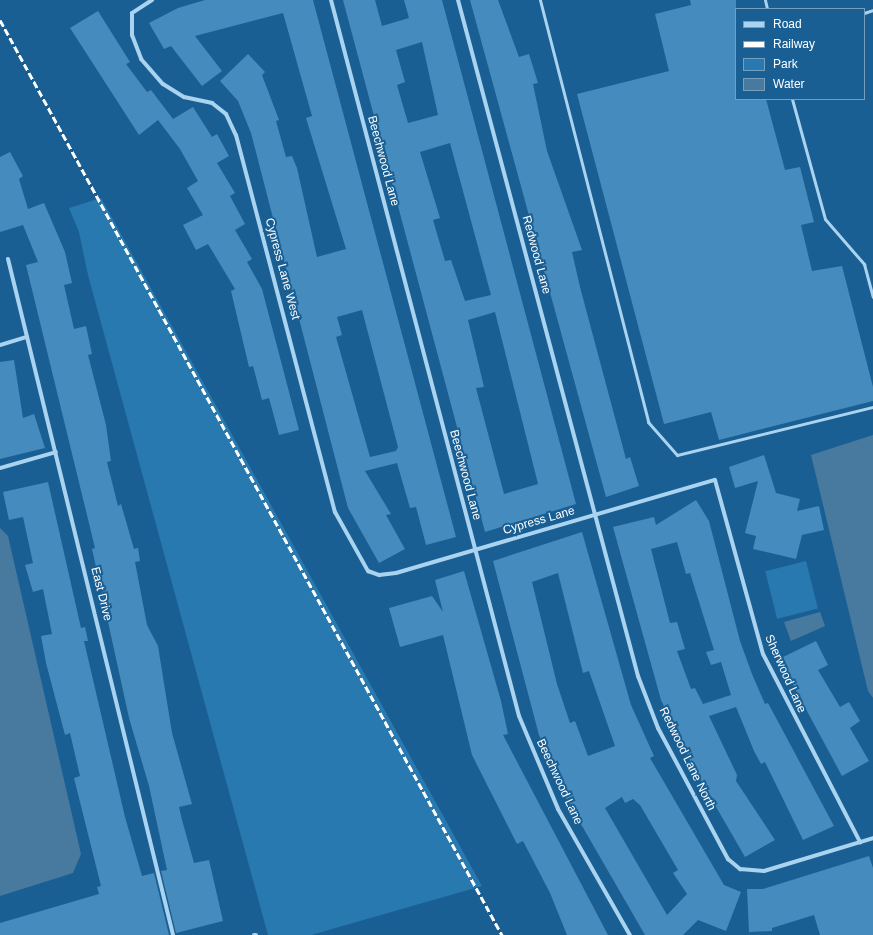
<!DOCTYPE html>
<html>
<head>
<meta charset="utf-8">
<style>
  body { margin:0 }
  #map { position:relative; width:873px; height:935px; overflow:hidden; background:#195f94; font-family:Helvetica,sans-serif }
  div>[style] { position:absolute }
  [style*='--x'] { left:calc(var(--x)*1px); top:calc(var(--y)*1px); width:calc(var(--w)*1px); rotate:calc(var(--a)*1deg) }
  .green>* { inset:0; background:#2879b0; transform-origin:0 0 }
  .water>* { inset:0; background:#487a9f }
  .building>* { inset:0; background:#458bbd }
  .lane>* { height:3px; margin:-1.5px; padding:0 1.5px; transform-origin:1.5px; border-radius:1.5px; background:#aad3f0 }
  .street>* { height:4px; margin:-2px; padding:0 2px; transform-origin:2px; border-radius:2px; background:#aad3f0 }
  .rail>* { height:3px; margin-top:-1.5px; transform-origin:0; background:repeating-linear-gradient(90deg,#fff 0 7px,transparent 0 10px) }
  span { translate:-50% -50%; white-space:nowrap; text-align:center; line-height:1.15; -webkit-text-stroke:4px #195f94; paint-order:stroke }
  .street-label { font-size:12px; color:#fff }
  .legend { position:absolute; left:735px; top:8px; width:130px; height:92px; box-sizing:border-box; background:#195f94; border:1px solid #759fbf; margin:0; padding:5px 7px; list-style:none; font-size:12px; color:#fff }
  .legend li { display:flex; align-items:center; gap:8px; height:20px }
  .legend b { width:20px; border:1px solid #759fbf }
</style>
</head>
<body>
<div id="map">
  <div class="green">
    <i style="clip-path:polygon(101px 198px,482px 886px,311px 935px,268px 935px,88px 275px,79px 232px,69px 208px)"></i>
    <i style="left:806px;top:561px;width:49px;height:42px;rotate:76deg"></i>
  </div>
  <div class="water">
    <i style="clip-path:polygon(873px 435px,873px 698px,868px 691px,811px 455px)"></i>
    <i style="clip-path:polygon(0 528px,8px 536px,81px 854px,73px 873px,0 896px)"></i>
    <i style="clip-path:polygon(820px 612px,825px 626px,791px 641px,784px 622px)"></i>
  </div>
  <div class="building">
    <i style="clip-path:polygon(evenodd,205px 0,313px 0,456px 537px,426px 545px,416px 507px,410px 508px,397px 463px,365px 471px,391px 514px,386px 515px,405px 549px,379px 563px,348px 508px,251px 133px,238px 101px,220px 81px,248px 54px,265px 72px,262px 75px,279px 120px,276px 121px,286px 157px,292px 156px,297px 168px,317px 257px,346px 249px,306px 118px,312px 116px,283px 13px,195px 36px,222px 71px,202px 86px,171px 46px,164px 49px,149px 23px,178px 8px,205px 0,362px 310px,398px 447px,396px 451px,370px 457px,336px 337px,342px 335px,337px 317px,362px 310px)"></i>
    <i style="clip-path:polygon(evenodd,343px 0,375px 0,382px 26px,409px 18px,404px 0,442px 0,576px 504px,485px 532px,343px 0,422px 42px,438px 115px,408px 123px,397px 85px,405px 82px,396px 50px,422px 42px,343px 0,450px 143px,491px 295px,465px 301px,451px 260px,445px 261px,433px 220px,440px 218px,420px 152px,450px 143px,343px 0,495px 312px,538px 484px,504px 494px,476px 388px,484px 387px,468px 320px,495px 312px)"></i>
    <i style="clip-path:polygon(470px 0,498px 0,519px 57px,529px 54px,538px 83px,533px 84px,547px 151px,582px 250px,572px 252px,580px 287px,626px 459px,630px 457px,639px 486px,606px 497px)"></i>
    <i style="clip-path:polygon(690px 0,736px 0,736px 99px,766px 99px,785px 170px,800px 167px,814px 222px,801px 225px,812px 271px,842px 266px,873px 387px,873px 401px,719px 440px,711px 412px,664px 424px,577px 94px,669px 71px,655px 14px,691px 5px)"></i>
    <i style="clip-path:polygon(98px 11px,130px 62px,126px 64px,147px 92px,151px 90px,173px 119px,193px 107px,212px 137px,217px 134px,229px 156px,217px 163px,235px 193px,230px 196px,245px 224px,235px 230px,252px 259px,247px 262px,262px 289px,299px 430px,279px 435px,269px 398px,262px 400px,253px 366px,249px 367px,231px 291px,235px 289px,208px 244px,196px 250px,183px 225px,203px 215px,187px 188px,198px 181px,180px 149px,158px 120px,139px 135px,70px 28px)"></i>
    <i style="clip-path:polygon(10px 152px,23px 176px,19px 179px,28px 209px,44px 203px,65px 252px,72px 283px,64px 285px,74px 329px,86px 326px,92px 354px,88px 355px,106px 425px,111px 461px,107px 462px,118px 506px,121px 504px,134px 549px,138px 548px,140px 561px,135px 562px,147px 625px,158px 646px,172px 733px,192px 804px,179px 807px,182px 820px,194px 863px,209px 860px,223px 921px,176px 933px,161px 871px,167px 870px,149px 786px,129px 718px,98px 576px,92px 549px,95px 548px,26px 265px,38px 262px,23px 225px,0 232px,0 157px)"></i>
    <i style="clip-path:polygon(14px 360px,23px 418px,34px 414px,45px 448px,0 459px,0 362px)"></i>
    <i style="clip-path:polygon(764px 455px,776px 493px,800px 499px,797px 511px,819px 506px,824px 530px,802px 535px,796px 559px,753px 549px,756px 536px,745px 533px,758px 481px,735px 488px,729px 467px)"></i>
    <i style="clip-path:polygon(48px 482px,81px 628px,85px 627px,88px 641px,84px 641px,125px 817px,142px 876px,154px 873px,169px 935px,0 935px,0 923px,99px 894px,97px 887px,101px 886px,74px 778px,80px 776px,70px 733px,65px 735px,46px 663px,41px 636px,52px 634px,43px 589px,33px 592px,25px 565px,33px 563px,23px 517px,9px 520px,3px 492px)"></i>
    <i style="clip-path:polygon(evenodd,696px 500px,709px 521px,740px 641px,752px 674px,765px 704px,768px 703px,834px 826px,803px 840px,765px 762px,761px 764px,754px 751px,736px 707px,709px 716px,737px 775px,736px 781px,775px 840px,745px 857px,693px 767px,661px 700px,613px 527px,654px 517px,656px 525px,696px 500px,677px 542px,686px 574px,690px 573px,714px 650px,706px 652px,711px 665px,721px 662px,731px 695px,703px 704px,695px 688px,691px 689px,677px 651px,685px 649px,677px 622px,670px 623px,651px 549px,677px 542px)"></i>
    <i style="clip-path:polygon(evenodd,582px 532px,631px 705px,654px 756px,650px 758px,724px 885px,741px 892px,726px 931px,698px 920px,683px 935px,645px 935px,563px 793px,539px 735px,493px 561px,582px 532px,558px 573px,583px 673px,589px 671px,615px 746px,588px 756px,575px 721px,570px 723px,557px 684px,532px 582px,558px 573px,582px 532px,622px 797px,625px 803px,633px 799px,640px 805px,678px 870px,673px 873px,687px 894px,667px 915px,605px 808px,622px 797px)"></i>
    <i style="clip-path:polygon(464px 571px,501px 701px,508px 734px,503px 735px,608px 935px,567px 935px,550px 893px,523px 841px,517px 844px,472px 755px,443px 635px,400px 647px,389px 608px,432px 596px,443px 612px,435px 580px)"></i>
    <i style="clip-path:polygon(816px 641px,828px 665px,818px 670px,840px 707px,849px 702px,860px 721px,850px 728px,869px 761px,842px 776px,779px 659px)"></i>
    <i style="clip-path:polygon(869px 856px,873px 868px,873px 935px,820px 935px,814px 915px,772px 928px,772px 931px,749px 932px,747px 889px,763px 889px)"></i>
  </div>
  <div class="lane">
    <i style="--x:540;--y:0;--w:436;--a:75.6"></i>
    <i style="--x:648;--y:422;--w:44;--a:48.7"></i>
    <i style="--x:677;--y:455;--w:202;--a:-13.8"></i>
    <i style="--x:765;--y:0;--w:9;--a:77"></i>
    <i style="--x:864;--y:13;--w:9;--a:-18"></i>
    <i style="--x:792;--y:99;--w:124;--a:74.6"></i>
    <i style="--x:825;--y:219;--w:60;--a:49.1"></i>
    <i style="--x:864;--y:264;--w:34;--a:75"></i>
  </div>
  <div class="street">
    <i style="--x:152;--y:0;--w:24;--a:147"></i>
    <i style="--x:132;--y:13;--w:22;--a:90"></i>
    <i style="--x:132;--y:35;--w:26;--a:69"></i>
    <i style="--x:141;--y:59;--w:33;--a:49"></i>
    <i style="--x:163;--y:84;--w:25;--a:32"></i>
    <i style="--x:184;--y:97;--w:29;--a:12"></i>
    <i style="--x:212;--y:103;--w:18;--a:38"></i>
    <i style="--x:226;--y:114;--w:23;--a:65"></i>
    <i style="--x:236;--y:135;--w:390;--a:75.3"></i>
    <i style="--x:335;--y:512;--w:68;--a:60.8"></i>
    <i style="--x:368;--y:571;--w:12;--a:20"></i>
    <i style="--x:379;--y:575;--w:17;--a:-7"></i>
    <i style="--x:396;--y:573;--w:332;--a:-16.3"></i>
    <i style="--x:715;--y:480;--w:180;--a:74.6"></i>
    <i style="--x:763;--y:654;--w:212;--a:62.7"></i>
    <i style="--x:331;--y:0;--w:740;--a:75.29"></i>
    <i style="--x:519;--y:716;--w:101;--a:67.2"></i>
    <i style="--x:558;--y:809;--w:145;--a:60.3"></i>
    <i style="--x:458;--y:0;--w:700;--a:75.09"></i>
    <i style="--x:638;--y:676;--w:56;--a:69"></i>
    <i style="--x:658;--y:728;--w:149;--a:61.9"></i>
    <i style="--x:728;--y:859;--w:16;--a:40"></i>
    <i style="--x:740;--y:869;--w:24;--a:5"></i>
    <i style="--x:764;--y:871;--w:114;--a:-16.8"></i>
    <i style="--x:8;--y:259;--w:696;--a:76.28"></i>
    <i style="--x:0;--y:345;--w:28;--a:-17"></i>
    <i style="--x:0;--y:468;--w:58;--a:-15.9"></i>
    <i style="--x:254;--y:935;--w:2;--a:0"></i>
  </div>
  <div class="rail">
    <i style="--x:0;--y:20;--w:1044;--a:61.25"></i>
  </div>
  <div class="street-label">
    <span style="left:383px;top:161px;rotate:75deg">Beechwood Lane</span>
    <span style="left:536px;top:255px;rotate:75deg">Redwood Lane</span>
    <span style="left:282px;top:269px;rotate:75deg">Cypress Lane West</span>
    <span style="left:465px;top:475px;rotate:75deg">Beechwood Lane</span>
    <span style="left:539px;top:521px;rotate:-16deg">Cypress Lane</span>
    <span style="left:101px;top:594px;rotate:76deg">East Drive</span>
    <span style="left:785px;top:674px;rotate:66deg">Sherwood Lane</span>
    <span style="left:687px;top:759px;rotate:64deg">Redwood Lane North</span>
    <span style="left:559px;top:782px;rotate:65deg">Beechwood Lane</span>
  </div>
  <ul class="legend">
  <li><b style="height:5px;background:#aad3f0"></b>Road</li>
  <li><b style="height:5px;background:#fff"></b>Railway</li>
  <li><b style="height:11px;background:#2879b0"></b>Park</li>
  <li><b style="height:11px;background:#487a9f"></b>Water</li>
  </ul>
</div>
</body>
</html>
